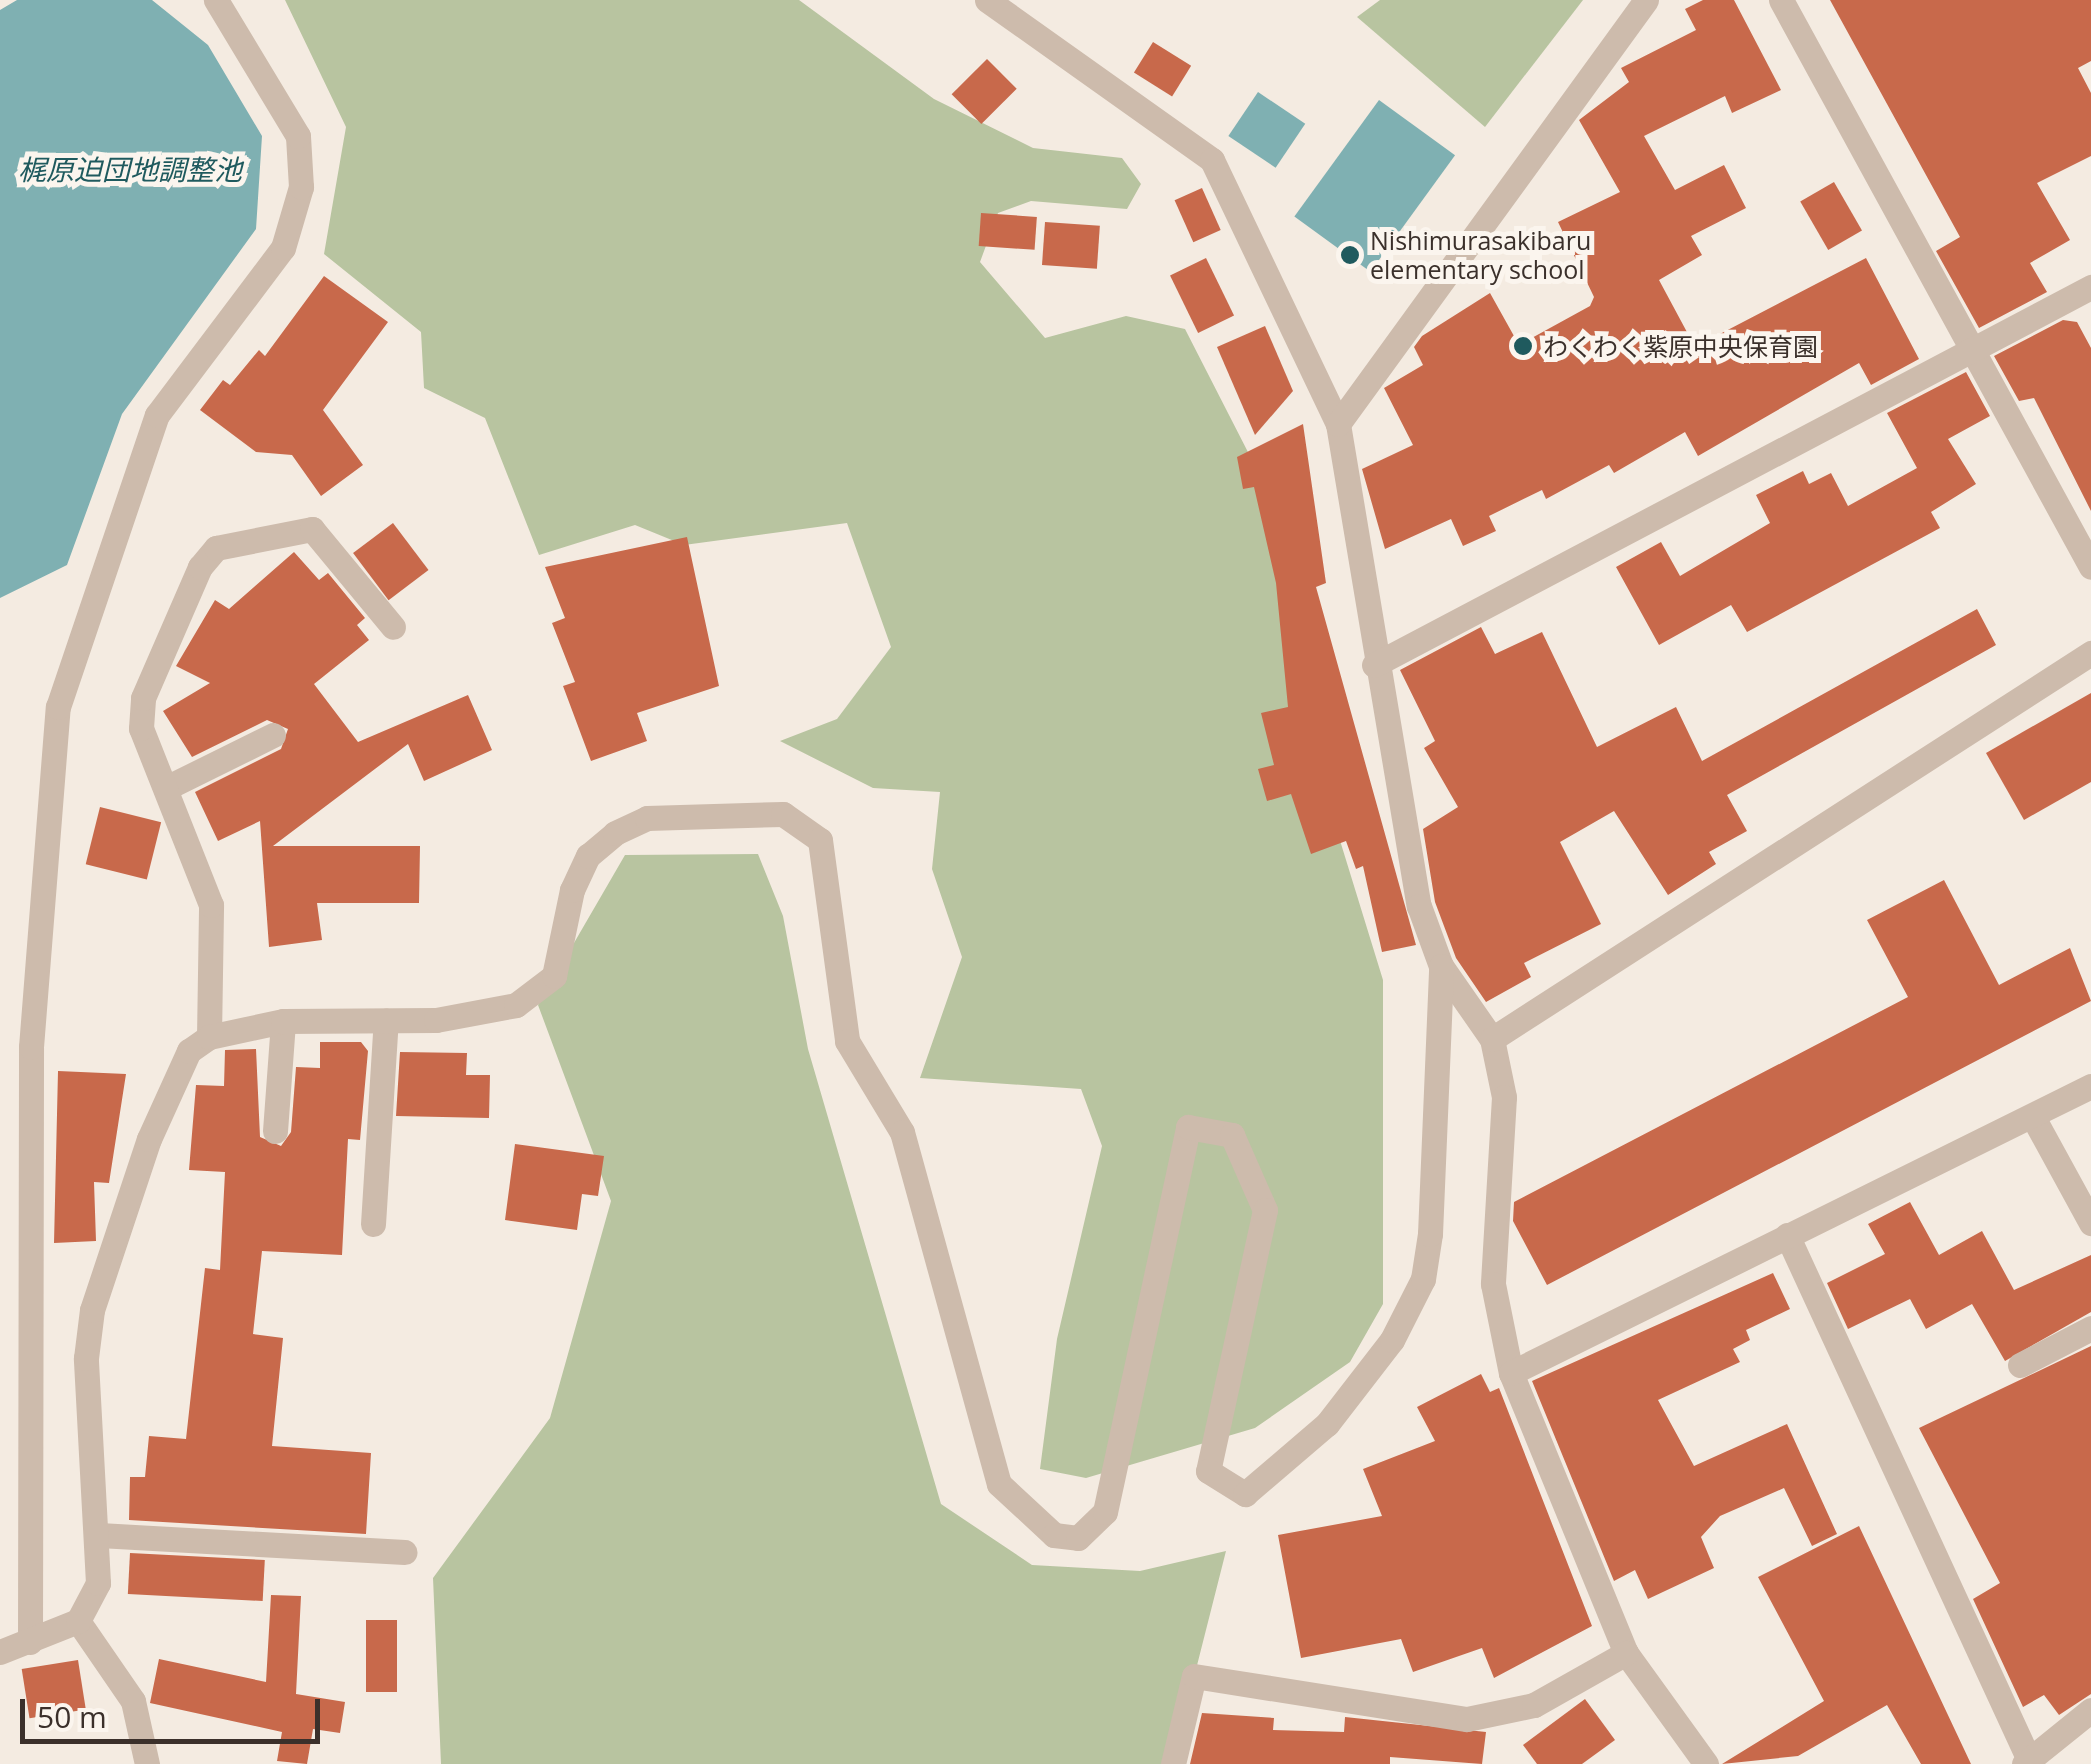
<!DOCTYPE html>
<html>
<head>
<meta charset="utf-8">
<style>
  body { margin:0 }
  #map { position:relative; width:2091px; height:1764px; overflow:hidden; background:#f4ebe1; font-family:"Open Sans","Noto Sans JP",sans-serif }
  div>[style] { position:absolute }
  [style*='--x'] { left:calc(var(--x)*1px); top:calc(var(--y)*1px); width:calc(var(--w)*1px); rotate:calc(var(--a)*1deg) }
  .green>* { inset:0; background:#b8c4a0 }
  .water>* { inset:0; background:#7fb0b2; transform-origin:0 0 }
  .building>* { inset:0; background:#c8694b; transform-origin:0 0 }
  .street>* { height:25px; margin:-12.5px; padding:0 12.5px; transform-origin:12.5px; border-radius:12.5px; background:#cdbbac }
  .dots>* { width:28px; height:28px; translate:-50% -50%; box-sizing:border-box; border:5px solid #fbf5ee; border-radius:50% }
  span { translate:-50% -50%; white-space:nowrap; text-align:center; line-height:1.15; -webkit-text-stroke:10px #fbf5ee; paint-order:stroke }
  .poi-label { font-size:25px; color:#3b302b }
  .left { translate:0 -50%; text-align:left }
  .water-label { font-size:28px; color:#1f5a5e; font-style:italic }
  .scale { position:absolute; left:20px; top:1699px; width:300px; height:45px; box-sizing:border-box; border:5px solid #3b302b; border-top:0; padding-left:12px; font-size:30px; line-height:35px; white-space:nowrap; color:#3b302b; -webkit-text-stroke:8px #fbf5ee; paint-order:stroke }
</style>
</head>
<body>
<div id="map">
  <div class="green">
    <i style="clip-path:polygon(285px 0,799px 0,934px 99px,1033px 148px,1122px 158px,1141px 184px,1127px 209px,1031px 201px,998px 213px,980px 262px,1045px 338px,1126px 316px,1185px 329px,1251px 458px,1338px 834px,1383px 980px,1383px 1304px,1350px 1362px,1255px 1428px,1086px 1478px,1040px 1469px,1057px 1339px,1102px 1146px,1081px 1089px,920px 1078px,962px 957px,932px 869px,940px 792px,873px 788px,780px 741px,837px 719px,891px 647px,847px 523px,684px 545px,635px 525px,539px 555px,485px 418px,424px 388px,421px 332px,324px 254px,346px 127px)"></i>
    <i style="clip-path:polygon(1380px 0,1583px 0,1485px 127px,1357px 17px)"></i>
    <i style="clip-path:polygon(758px 854px,783px 916px,808px 1049px,941px 1504px,1032px 1565px,1140px 1571px,1226px 1551px,1172px 1764px,441px 1764px,433px 1578px,550px 1418px,611px 1201px,538px 1005px,625px 855px)"></i>
  </div>
  <div class="water">
    <i style="clip-path:polygon(17px 0,152px 0,208px 45px,262px 136px,256px 229px,122px 414px,67px 565px,0 598px,0 10px)"></i>
    <i style="left:1258px;top:92px;width:57px;height:53px;rotate:34deg"></i>
    <i style="left:1379px;top:100px;width:94px;height:144px;rotate:36deg"></i>
  </div>
  <div class="building">
    <i style="clip-path:polygon(1703px 0,1734px 0,1781px 90px,1732px 113px,1725px 96px,1644px 136px,1675px 190px,1724px 165px,1746px 208px,1691px 236px,1702px 255px,1659px 280px,1695px 347px,1866px 258px,1919px 359px,1871px 385px,1859px 363px,1698px 456px,1685px 432px,1614px 473px,1609px 465px,1546px 499px,1542px 490px,1489px 516px,1496px 531px,1463px 546px,1451px 519px,1385px 549px,1362px 469px,1413px 445px,1384px 388px,1423px 365px,1414px 347px,1422px 336px,1490px 293px,1519px 345px,1590px 306px,1594px 297px,1558px 222px,1620px 192px,1579px 120px,1629px 82px,1621px 68px,1696px 30px,1685px 9px)"></i>
    <i style="clip-path:polygon(1830px 0,2091px 0,2091px 61px,2078px 68px,2091px 93px,2091px 156px,2037px 183px,2070px 240px,2030px 263px,2047px 292px,1979px 328px,1936px 251px,1960px 237px)"></i>
    <i style="left:1153px;top:42px;width:45px;height:36px;rotate:32deg"></i>
    <i style="left:987px;top:59px;width:42px;height:50px;rotate:45deg"></i>
    <i style="left:1834px;top:182px;width:56px;height:39px;rotate:60deg"></i>
    <i style="left:1202px;top:188px;width:46px;height:30px;rotate:66deg"></i>
    <i style="left:981px;top:213px;width:56px;height:33px;rotate:4deg"></i>
    <i style="left:1045px;top:222px;width:55px;height:43px;rotate:4deg"></i>
    <i style="left:1206px;top:258px;width:64px;height:40px;rotate:64deg"></i>
    <i style="clip-path:polygon(324px 276px,388px 322px,323px 410px,363px 465px,321px 496px,292px 455px,256px 452px,200px 410px,223px 380px,230px 385px,259px 350px,265px 356px)"></i>
    <i style="clip-path:polygon(2063px 320px,2077px 322px,2091px 348px,2091px 511px,2034px 398px,2019px 401px,1994px 356px)"></i>
    <i style="clip-path:polygon(1265px 326px,1293px 391px,1255px 435px,1217px 347px)"></i>
    <i style="clip-path:polygon(1966px 372px,1990px 416px,1948px 439px,1976px 484px,1931px 512px,1940px 528px,1747px 632px,1731px 605px,1659px 645px,1616px 567px,1661px 542px,1680px 576px,1770px 523px,1756px 495px,1803px 471px,1809px 484px,1831px 473px,1848px 506px,1917px 468px,1887px 413px)"></i>
    <i style="clip-path:polygon(1303px 424px,1326px 583px,1316px 587px,1416px 945px,1382px 952px,1363px 866px,1356px 869px,1346px 841px,1311px 854px,1291px 794px,1267px 801px,1258px 769px,1274px 765px,1261px 713px,1288px 707px,1276px 583px,1254px 487px,1243px 489px,1237px 457px)"></i>
    <i style="left:393px;top:523px;width:59px;height:50px;rotate:53deg"></i>
    <i style="clip-path:polygon(687px 537px,719px 686px,637px 713px,647px 741px,591px 761px,563px 686px,575px 682px,552px 623px,565px 618px,545px 567px)"></i>
    <i style="clip-path:polygon(294px 552px,319px 580px,328px 573px,365px 618px,357px 625px,369px 640px,314px 684px,358px 742px,468px 695px,492px 750px,424px 781px,408px 744px,273px 846px,420px 846px,419px 903px,317px 903px,322px 940px,269px 947px,260px 821px,218px 841px,195px 792px,281px 749px,288px 729px,267px 720px,192px 757px,163px 711px,210px 683px,176px 666px,215px 600px,229px 609px)"></i>
    <i style="clip-path:polygon(1977px 609px,1996px 645px,1727px 795px,1747px 831px,1709px 852px,1716px 864px,1668px 895px,1614px 811px,1560px 842px,1601px 924px,1524px 963px,1531px 977px,1486px 1002px,1456px 958px,1435px 902px,1423px 829px,1458px 807px,1424px 748px,1435px 741px,1400px 670px,1481px 627px,1495px 654px,1542px 632px,1597px 747px,1676px 707px,1702px 761px)"></i>
    <i style="clip-path:polygon(2091px 693px,2091px 782px,2024px 820px,1986px 753px)"></i>
    <i style="left:100px;top:807px;width:63px;height:59px;rotate:14deg"></i>
    <i style="clip-path:polygon(1944px 880px,1999px 985px,2070px 948px,2091px 1001px,1547px 1285px,1513px 1221px,1514px 1202px,1908px 997px,1867px 920px)"></i>
    <i style="clip-path:polygon(320px 1042px,361px 1042px,368px 1051px,360px 1140px,348px 1139px,342px 1255px,262px 1251px,253px 1334px,283px 1338px,272px 1446px,371px 1453px,366px 1534px,129px 1520px,130px 1477px,145px 1477px,149px 1436px,186px 1439px,205px 1268px,220px 1270px,225px 1172px,189px 1170px,196px 1085px,224px 1086px,225px 1050px,256px 1049px,260px 1137px,281px 1146px,291px 1132px,296px 1067px,320px 1068px)"></i>
    <i style="clip-path:polygon(400px 1052px,467px 1053px,466px 1075px,490px 1075px,489px 1118px,396px 1116px)"></i>
    <i style="clip-path:polygon(58px 1071px,126px 1074px,109px 1183px,94px 1182px,96px 1241px,54px 1243px)"></i>
    <i style="clip-path:polygon(515px 1144px,604px 1156px,598px 1196px,582px 1194px,577px 1230px,505px 1220px)"></i>
    <i style="clip-path:polygon(1910px 1202px,1939px 1255px,1982px 1231px,2014px 1290px,2091px 1255px,2091px 1312px,2005px 1361px,1972px 1304px,1926px 1329px,1910px 1299px,1848px 1329px,1827px 1283px,1885px 1254px,1868px 1224px)"></i>
    <i style="clip-path:polygon(1773px 1273px,1790px 1309px,1746px 1330px,1750px 1340px,1733px 1349px,1740px 1362px,1658px 1400px,1694px 1466px,1787px 1424px,1837px 1534px,1812px 1546px,1784px 1488px,1720px 1516px,1701px 1537px,1714px 1568px,1648px 1599px,1635px 1570px,1614px 1581px,1532px 1381px)"></i>
    <i style="clip-path:polygon(2091px 1346px,2091px 1694px,2059px 1715px,2044px 1695px,2023px 1707px,1973px 1599px,2000px 1583px,1919px 1428px)"></i>
    <i style="clip-path:polygon(1481px 1374px,1490px 1392px,1499px 1388px,1592px 1626px,1494px 1678px,1482px 1648px,1413px 1672px,1401px 1639px,1301px 1658px,1278px 1535px,1382px 1516px,1363px 1469px,1435px 1441px,1417px 1407px)"></i>
    <i style="clip-path:polygon(1859px 1526px,1971px 1764px,1921px 1764px,1887px 1705px,1798px 1756px,1722px 1764px,1824px 1701px,1758px 1577px)"></i>
    <i style="left:130px;top:1553px;width:135px;height:41px;rotate:3deg"></i>
    <i style="clip-path:polygon(271px 1595px,301px 1596px,296px 1694px,345px 1702px,340px 1733px,313px 1729px,307px 1764px,277px 1761px,282px 1732px,150px 1703px,159px 1659px,266px 1682px)"></i>
    <i style="left:366px;top:1620px;width:31px;height:72px"></i>
    <i style="left:78px;top:1660px;width:50px;height:57px;rotate:81deg"></i>
    <i style="clip-path:polygon(1585px 1699px,1615px 1740px,1582px 1764px,1537px 1764px,1523px 1745px)"></i>
    <i style="clip-path:polygon(1202px 1713px,1274px 1718px,1273px 1730px,1344px 1732px,1345px 1717px,1486px 1732px,1482px 1764px,1390px 1757px,1390px 1764px,1190px 1764px)"></i>
  </div>
  <div class="street">
    <i style="--x:987;--y:0;--w:276;--a:35.4"></i>
    <i style="--x:1212;--y:160;--w:293;--a:64.5"></i>
    <i style="--x:1338;--y:424;--w:489;--a:80.5"></i>
    <i style="--x:1419;--y:906;--w:64;--a:69.9"></i>
    <i style="--x:1441;--y:966;--w:89;--a:55.1"></i>
    <i style="--x:1492;--y:1039;--w:59;--a:78.3"></i>
    <i style="--x:1504;--y:1097;--w:187;--a:93.4"></i>
    <i style="--x:1493;--y:1284;--w:91;--a:78.6"></i>
    <i style="--x:1511;--y:1373;--w:303;--a:67.7"></i>
    <i style="--x:1626;--y:1653;--w:137;--a:54.2"></i>
    <i style="--x:1781;--y:0;--w:646;--a:61.33"></i>
    <i style="--x:1338;--y:424;--w:524;--a:-54"></i>
    <i style="--x:1374;--y:665;--w:811;--a:-27.8"></i>
    <i style="--x:168;--y:787;--w:117;--a:-26.3"></i>
    <i style="--x:209;--y:1037;--w:132;--a:-89.1"></i>
    <i style="--x:211;--y:905;--w:190;--a:-111.6"></i>
    <i style="--x:141;--y:728;--w:30;--a:-86"></i>
    <i style="--x:143;--y:698;--w:143;--a:-66.5"></i>
    <i style="--x:200;--y:567;--w:25;--a:-50"></i>
    <i style="--x:216;--y:548;--w:98;--a:-11.2"></i>
    <i style="--x:312;--y:529;--w:127;--a:50.4"></i>
    <i style="--x:1492;--y:1039;--w:713;--a:-32.8"></i>
    <i style="--x:2033;--y:1117;--w:121;--a:61.3"></i>
    <i style="--x:275;--y:1131;--w:110;--a:-85.8"></i>
    <i style="--x:373;--y:1224;--w:204;--a:-86.4"></i>
    <i style="--x:1787;--y:1235;--w:578;--a:65.25"></i>
    <i style="--x:2020;--y:1365;--w:80;--a:-27.5"></i>
    <i style="--x:1511;--y:1373;--w:647;--a:-26.33"></i>
    <i style="--x:99;--y:1535;--w:306;--a:3.2"></i>
    <i style="--x:78;--y:1621;--w:97;--a:55.5"></i>
    <i style="--x:133;--y:1701;--w:65;--a:77.5"></i>
    <i style="--x:30;--y:1642;--w:595;--a:-89.9"></i>
    <i style="--x:31;--y:1047;--w:341;--a:-85.5"></i>
    <i style="--x:58;--y:707;--w:308;--a:-71.3"></i>
    <i style="--x:157;--y:415;--w:209;--a:-53"></i>
    <i style="--x:283;--y:248;--w:64;--a:-73.6"></i>
    <i style="--x:301;--y:187;--w:51;--a:-93.4"></i>
    <i style="--x:298;--y:136;--w:159;--a:-121.1"></i>
    <i style="--x:0;--y:1652;--w:84;--a:-21.7"></i>
    <i style="--x:78;--y:1621;--w:43;--a:-62.2"></i>
    <i style="--x:98;--y:1583;--w:225;--a:-93.1"></i>
    <i style="--x:86;--y:1358;--w:48;--a:-82.9"></i>
    <i style="--x:92;--y:1310;--w:180;--a:-71.6"></i>
    <i style="--x:149;--y:1139;--w:97;--a:-65.6"></i>
    <i style="--x:189;--y:1051;--w:24;--a:-35"></i>
    <i style="--x:209;--y:1037;--w:76;--a:-12.2"></i>
    <i style="--x:283;--y:1021;--w:153;--a:-0.4"></i>
    <i style="--x:436;--y:1020;--w:81;--a:-10.6"></i>
    <i style="--x:516;--y:1005;--w:48;--a:-37.3"></i>
    <i style="--x:554;--y:976;--w:88;--a:-78.2"></i>
    <i style="--x:572;--y:890;--w:38;--a:-65"></i>
    <i style="--x:588;--y:856;--w:35;--a:-40"></i>
    <i style="--x:615;--y:833;--w:35;--a:-25"></i>
    <i style="--x:647;--y:818;--w:136;--a:-1.7"></i>
    <i style="--x:783;--y:814;--w:45;--a:35.1"></i>
    <i style="--x:820;--y:840;--w:203;--a:82.3"></i>
    <i style="--x:847;--y:1041;--w:106;--a:58.9"></i>
    <i style="--x:902;--y:1132;--w:365;--a:74.6"></i>
    <i style="--x:999;--y:1484;--w:75;--a:42.8"></i>
    <i style="--x:1054;--y:1535;--w:24;--a:7"></i>
    <i style="--x:1078;--y:1538;--w:37;--a:-44"></i>
    <i style="--x:1105;--y:1512;--w:394;--a:-77.8"></i>
    <i style="--x:1188;--y:1127;--w:45;--a:10.3"></i>
    <i style="--x:1232;--y:1135;--w:82;--a:66.3"></i>
    <i style="--x:1265;--y:1210;--w:267;--a:102.3"></i>
    <i style="--x:1208;--y:1471;--w:44;--a:31.9"></i>
    <i style="--x:1245;--y:1494;--w:108;--a:-40.5"></i>
    <i style="--x:1327;--y:1424;--w:106;--a:-52.3"></i>
    <i style="--x:1392;--y:1340;--w:68;--a:-63.1"></i>
    <i style="--x:1423;--y:1279;--w:46;--a:-81.2"></i>
    <i style="--x:1430;--y:1234;--w:268;--a:-87.6"></i>
    <i style="--x:1173;--y:1764;--w:90;--a:-76.6"></i>
    <i style="--x:1194;--y:1676;--w:276;--a:9"></i>
    <i style="--x:1467;--y:1719;--w:68;--a:-11.8"></i>
    <i style="--x:1534;--y:1705;--w:106;--a:-29.5"></i>
    <i style="--x:2024;--y:1764;--w:86;--a:-38.9"></i>
  </div>
  <div class="dots">
    <i style="left:1350px;top:255px;background:#1f5a5e"></i>
    <i style="left:1523px;top:346px;background:#1f5a5e"></i>
  </div>
  <div class="poi-label">
    <span class="left" style="left:1370px;top:255px">Nishimurasakibaru<br>elementary school</span>
    <span class="left" style="left:1543px;top:346px">わくわく紫原中央保育園</span>
  </div>
  <div class="water-label">
    <span style="left:130px;top:169px">梶原迫団地調整池</span>
  </div>
  <div class="scale">50 m</div>
</div>
</body>
</html>
